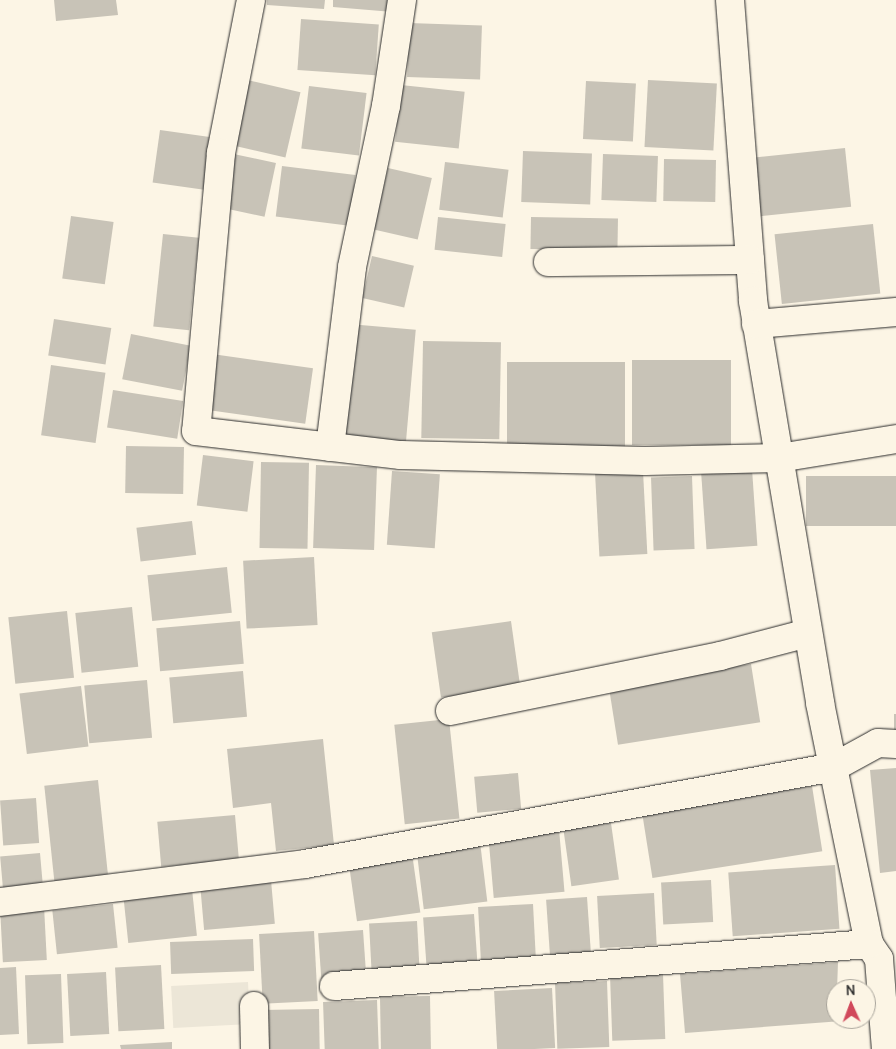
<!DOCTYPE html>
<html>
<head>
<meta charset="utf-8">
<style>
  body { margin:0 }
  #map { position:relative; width:896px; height:1049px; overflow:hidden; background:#fcf5e5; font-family:Delius,sans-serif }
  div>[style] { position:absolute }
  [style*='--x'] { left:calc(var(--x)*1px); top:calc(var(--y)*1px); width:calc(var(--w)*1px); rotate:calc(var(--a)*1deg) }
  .built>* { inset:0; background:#ece6d7; transform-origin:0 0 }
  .building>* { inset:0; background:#c8c3b7; transform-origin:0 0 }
  .roads { filter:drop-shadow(0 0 1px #2b2b2b) drop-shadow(0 0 1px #2b2b2b) }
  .minor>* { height:28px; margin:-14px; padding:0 14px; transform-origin:14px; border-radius:14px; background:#fcf5e5 }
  span { translate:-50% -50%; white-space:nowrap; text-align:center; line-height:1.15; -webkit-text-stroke:5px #fcf5e5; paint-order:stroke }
  .north { position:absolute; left:826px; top:979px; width:50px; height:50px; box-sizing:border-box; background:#fcf5e5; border:1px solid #a8a49b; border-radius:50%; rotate:358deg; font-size:14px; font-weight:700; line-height:20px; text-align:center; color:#2b2b2b }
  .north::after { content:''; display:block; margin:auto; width:18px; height:22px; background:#d1495b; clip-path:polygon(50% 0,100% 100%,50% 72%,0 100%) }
</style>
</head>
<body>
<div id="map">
  <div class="built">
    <i style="left:248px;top:982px;width:42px;height:77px;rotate:87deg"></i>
  </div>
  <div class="building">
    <i style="clip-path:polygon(54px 0,116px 0,118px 15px,56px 21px)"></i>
    <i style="clip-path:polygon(267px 0,325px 0,324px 9px,267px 5px)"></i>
    <i style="clip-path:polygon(333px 0,394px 0,393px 12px,333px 7px)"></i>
    <i style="left:301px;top:19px;width:78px;height:51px;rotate:4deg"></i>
    <i style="left:409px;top:23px;width:73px;height:54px;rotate:2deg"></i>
    <i style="left:243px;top:79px;width:59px;height:67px;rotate:13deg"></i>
    <i style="left:648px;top:80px;width:69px;height:67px;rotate:3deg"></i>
    <i style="left:586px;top:81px;width:50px;height:58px;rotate:3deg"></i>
    <i style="left:401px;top:85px;width:64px;height:57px;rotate:6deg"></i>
    <i style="left:309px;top:86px;width:58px;height:63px;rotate:7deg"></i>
    <i style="left:160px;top:130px;width:52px;height:53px;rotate:8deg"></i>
    <i style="left:845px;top:148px;width:59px;height:91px;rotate:84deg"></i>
    <i style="left:523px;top:151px;width:69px;height:51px;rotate:2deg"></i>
    <i style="left:229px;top:153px;width:48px;height:55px;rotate:12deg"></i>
    <i style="left:603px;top:154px;width:55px;height:46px;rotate:2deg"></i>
    <i style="left:664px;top:159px;width:52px;height:42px;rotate:1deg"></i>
    <i style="left:445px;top:162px;width:64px;height:48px;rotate:7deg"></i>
    <i style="left:282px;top:166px;width:74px;height:51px;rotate:7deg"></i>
    <i style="left:388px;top:168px;width:45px;height:63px;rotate:13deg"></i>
    <i style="left:71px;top:216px;width:43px;height:63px;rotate:8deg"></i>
    <i style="left:438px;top:217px;width:68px;height:33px;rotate:6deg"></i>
    <i style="left:531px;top:217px;width:87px;height:32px;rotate:1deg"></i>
    <i style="left:873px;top:224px;width:70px;height:99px;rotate:84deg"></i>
    <i style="left:163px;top:234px;width:36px;height:93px;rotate:6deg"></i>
    <i style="left:372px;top:256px;width:43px;height:43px;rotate:13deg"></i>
    <i style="left:54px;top:319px;width:58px;height:37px;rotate:9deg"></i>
    <i style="left:349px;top:324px;width:67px;height:115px;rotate:5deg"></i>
    <i style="left:131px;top:334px;width:61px;height:46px;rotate:11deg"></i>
    <i style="left:423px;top:341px;width:78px;height:97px;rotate:1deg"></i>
    <i style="left:212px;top:354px;width:102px;height:56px;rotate:8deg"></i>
    <i style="left:731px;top:360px;width:85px;height:99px;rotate:90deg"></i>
    <i style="left:507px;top:362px;width:118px;height:85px"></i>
    <i style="left:51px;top:365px;width:55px;height:71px;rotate:8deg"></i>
    <i style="left:113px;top:390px;width:71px;height:38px;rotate:9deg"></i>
    <i style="left:126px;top:446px;width:58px;height:47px;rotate:1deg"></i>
    <i style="left:203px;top:455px;width:51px;height:51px;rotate:7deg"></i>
    <i style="left:261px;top:462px;width:48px;height:86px;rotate:1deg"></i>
    <i style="left:316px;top:465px;width:61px;height:83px;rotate:2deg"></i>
    <i style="left:752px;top:469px;width:77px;height:51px;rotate:86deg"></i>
    <i style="left:392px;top:471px;width:48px;height:74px;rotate:4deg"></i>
    <i style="left:643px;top:471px;width:83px;height:48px;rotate:87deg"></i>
    <i style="left:692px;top:476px;width:73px;height:41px;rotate:88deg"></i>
    <i style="left:896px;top:476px;width:50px;height:90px;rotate:90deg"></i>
    <i style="left:192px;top:521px;width:34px;height:56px;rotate:83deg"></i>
    <i style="left:314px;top:557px;width:68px;height:71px;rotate:87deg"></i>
    <i style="left:227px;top:567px;width:46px;height:80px;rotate:84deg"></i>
    <i style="left:132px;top:607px;width:60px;height:57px;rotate:84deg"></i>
    <i style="left:67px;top:611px;width:67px;height:59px;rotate:84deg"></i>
    <i style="left:240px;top:621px;width:43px;height:84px;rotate:85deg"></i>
    <i style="left:511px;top:621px;width:66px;height:80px;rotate:82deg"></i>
    <i style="left:751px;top:664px;width:59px;height:144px;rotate:81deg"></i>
    <i style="left:243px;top:671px;width:46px;height:74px;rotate:85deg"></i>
    <i style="left:147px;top:680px;width:58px;height:63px;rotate:85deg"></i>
    <i style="left:81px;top:686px;width:61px;height:62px;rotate:83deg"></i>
    <i style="left:894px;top:714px;width:2px;height:16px"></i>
    <i style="left:449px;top:719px;width:100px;height:55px;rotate:84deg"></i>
    <i style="clip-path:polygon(323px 739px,334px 845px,276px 851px,271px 803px,233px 808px,227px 749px)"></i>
    <i style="clip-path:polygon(896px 768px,896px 871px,880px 873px,870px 770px)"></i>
    <i style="left:518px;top:773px;width:36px;height:44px;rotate:85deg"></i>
    <i style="left:98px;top:780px;width:102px;height:54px;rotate:84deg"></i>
    <i style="left:812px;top:786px;width:66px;height:172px;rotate:81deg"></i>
    <i style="left:36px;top:798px;width:45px;height:36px;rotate:86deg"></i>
    <i style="left:235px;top:815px;width:45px;height:78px;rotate:85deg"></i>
    <i style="left:611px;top:823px;width:57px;height:48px;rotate:82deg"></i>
    <i style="left:559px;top:829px;width:63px;height:71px;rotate:85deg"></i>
    <i style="left:480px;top:842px;width:60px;height:64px;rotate:83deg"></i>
    <i style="left:40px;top:853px;width:33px;height:40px;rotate:85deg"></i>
    <i style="left:412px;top:853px;width:60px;height:64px;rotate:82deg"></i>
    <i style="left:835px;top:865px;width:64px;height:107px;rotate:86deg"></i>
    <i style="left:271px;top:880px;width:44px;height:71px;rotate:85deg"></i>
    <i style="left:711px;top:880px;width:42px;height:50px;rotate:87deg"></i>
    <i style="left:192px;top:889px;width:47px;height:69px;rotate:84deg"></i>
    <i style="left:654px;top:893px;width:52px;height:57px;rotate:87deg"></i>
    <i style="left:587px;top:897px;width:63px;height:41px;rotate:86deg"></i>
    <i style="left:113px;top:904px;width:44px;height:61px;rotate:84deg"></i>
    <i style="left:533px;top:904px;width:59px;height:55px;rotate:87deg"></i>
    <i style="left:44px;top:906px;width:54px;height:44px;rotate:87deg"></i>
    <i style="left:474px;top:914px;width:55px;height:51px;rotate:86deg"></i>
    <i style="left:417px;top:921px;width:51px;height:48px;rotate:87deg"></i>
    <i style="left:363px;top:930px;width:46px;height:45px;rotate:86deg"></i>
    <i style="left:314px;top:931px;width:70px;height:55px;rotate:87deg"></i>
    <i style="left:253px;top:939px;width:32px;height:83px;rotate:88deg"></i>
    <i style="clip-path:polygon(838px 962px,836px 1019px,842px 1021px,685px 1033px,680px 974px)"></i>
    <i style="left:161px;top:965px;width:64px;height:46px;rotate:87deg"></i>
    <i style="clip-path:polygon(16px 967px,19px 1034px,0 1035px,0 968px)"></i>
    <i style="left:106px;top:972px;width:62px;height:39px;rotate:87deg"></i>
    <i style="left:61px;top:974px;width:69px;height:36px;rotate:88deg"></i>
    <i style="left:663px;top:974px;width:65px;height:53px;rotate:88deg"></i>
    <i style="left:607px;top:981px;width:66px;height:52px;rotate:88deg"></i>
    <i style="left:552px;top:988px;width:60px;height:58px;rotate:87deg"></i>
    <i style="left:430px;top:996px;width:53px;height:50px;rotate:89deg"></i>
    <i style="left:377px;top:1000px;width:49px;height:54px;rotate:88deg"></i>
    <i style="left:319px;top:1009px;width:40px;height:57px;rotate:89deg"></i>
    <i style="clip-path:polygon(172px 1042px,172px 1049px,121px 1049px,120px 1045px)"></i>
  </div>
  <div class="roads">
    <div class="minor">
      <i style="--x:251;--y:0;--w:156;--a:101.1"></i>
      <i style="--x:221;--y:153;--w:279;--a:95.1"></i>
      <i style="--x:196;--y:431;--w:206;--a:6.7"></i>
      <i style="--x:401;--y:455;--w:244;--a:1.4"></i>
      <i style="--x:645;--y:461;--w:134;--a:-1.3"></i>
      <i style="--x:779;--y:458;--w:119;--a:-9.2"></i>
      <i style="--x:730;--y:0;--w:302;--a:85.6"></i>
      <i style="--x:753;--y:301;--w:408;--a:80.5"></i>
      <i style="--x:820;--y:703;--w:246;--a:78.5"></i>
      <i style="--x:869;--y:944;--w:18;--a:56"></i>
      <i style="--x:879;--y:959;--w:90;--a:85.6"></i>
      <i style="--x:548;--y:262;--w:202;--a:-0.6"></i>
      <i style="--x:756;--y:324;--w:141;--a:-4.9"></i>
      <i style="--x:330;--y:447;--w:181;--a:-83"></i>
      <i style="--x:352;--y:267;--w:165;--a:-78.1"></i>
      <i style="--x:386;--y:106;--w:107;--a:-81.4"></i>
      <i style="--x:450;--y:711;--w:276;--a:-11.5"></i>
      <i style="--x:720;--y:656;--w:91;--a:-14.6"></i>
      <i style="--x:0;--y:902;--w:307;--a:-7.1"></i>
      <i style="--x:305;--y:864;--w:538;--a:-10.39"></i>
      <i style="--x:834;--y:767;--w:50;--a:-28.6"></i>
      <i style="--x:878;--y:743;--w:18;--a:3"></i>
      <i style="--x:334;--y:986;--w:537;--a:-4.49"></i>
      <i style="--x:254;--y:1006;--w:43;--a:88.7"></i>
    </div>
  </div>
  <div class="north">N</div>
</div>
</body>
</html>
